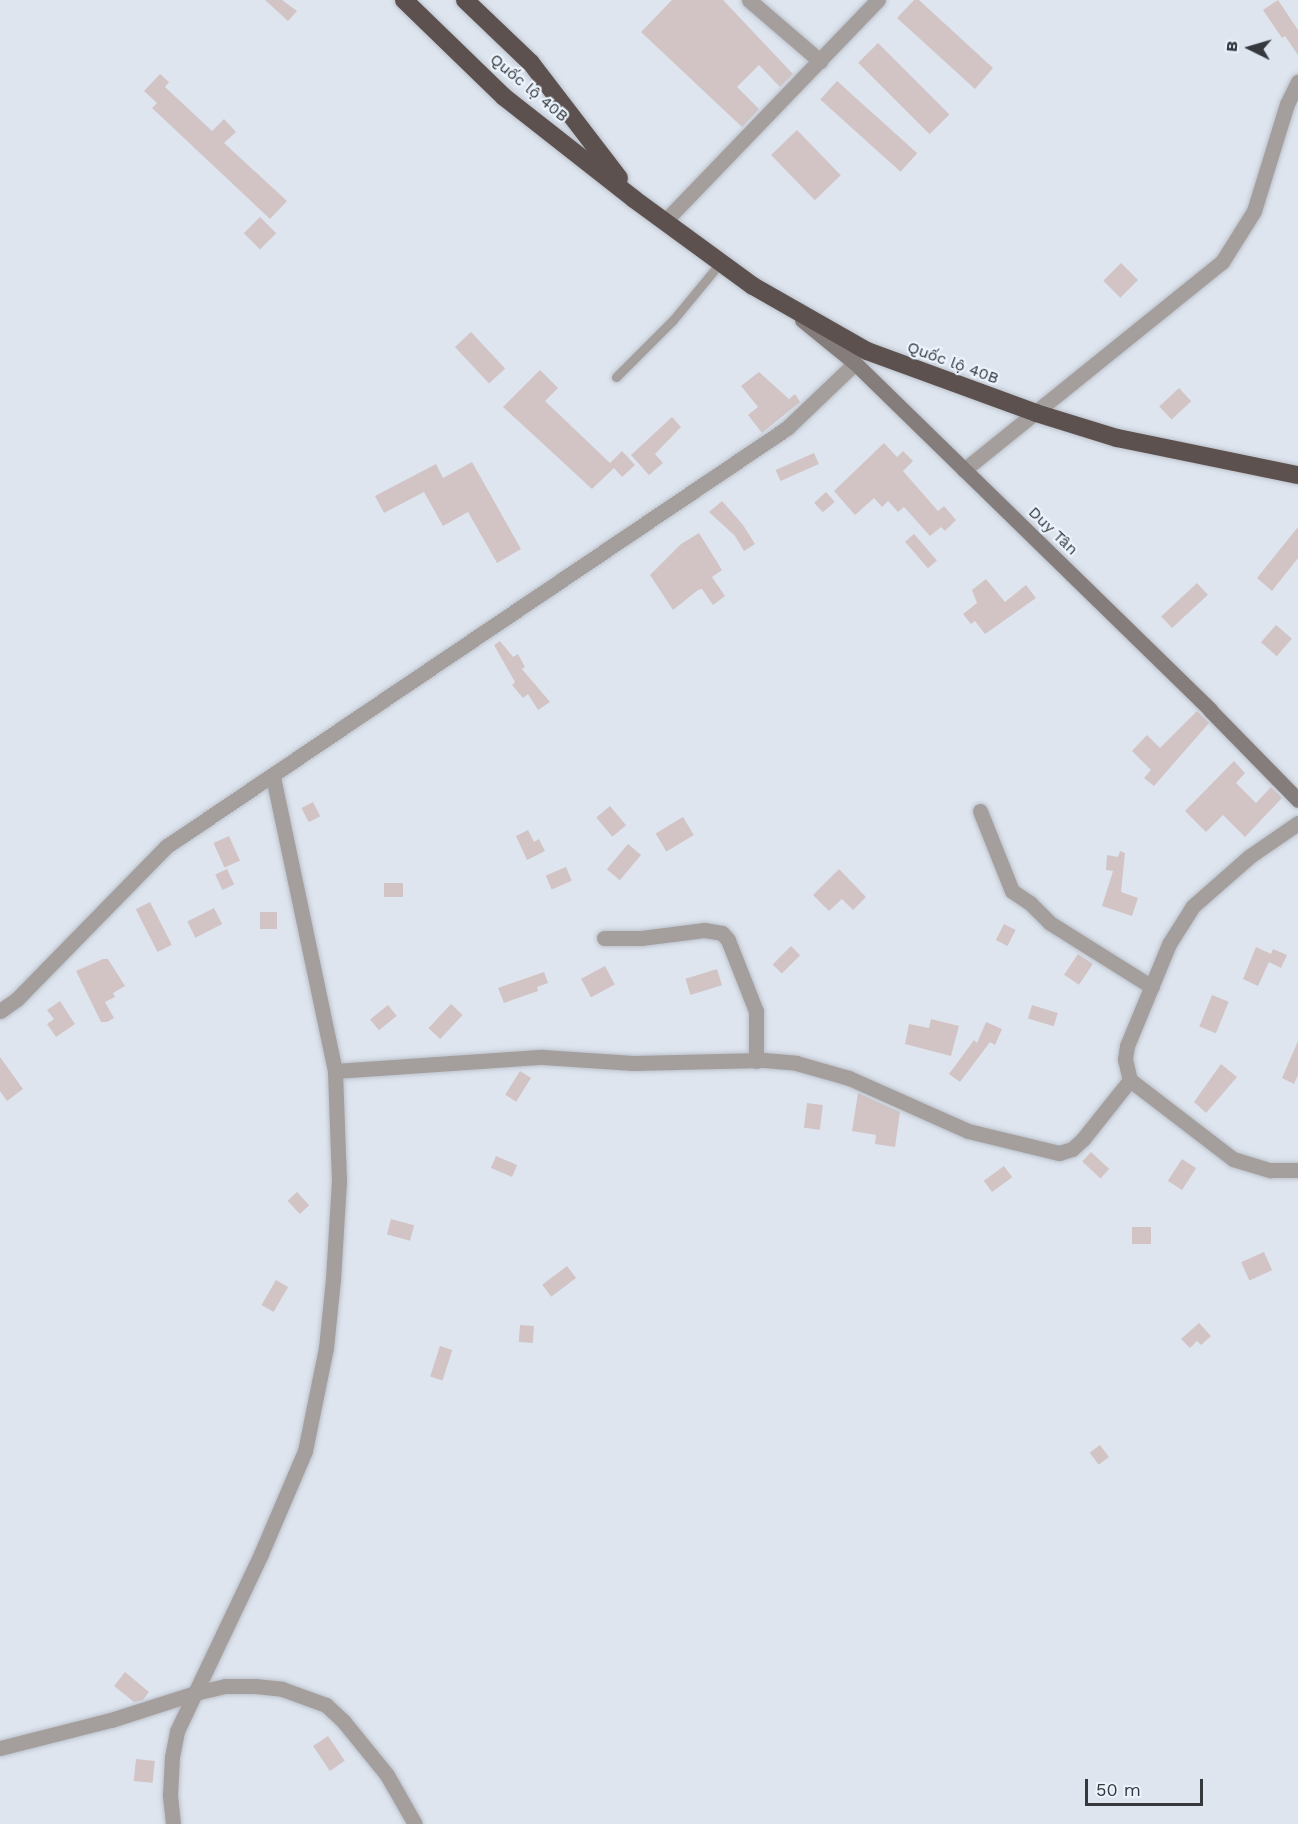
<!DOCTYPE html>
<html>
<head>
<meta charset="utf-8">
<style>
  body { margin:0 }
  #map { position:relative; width:1298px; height:1824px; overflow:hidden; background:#dee5ef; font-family:"Work Sans",sans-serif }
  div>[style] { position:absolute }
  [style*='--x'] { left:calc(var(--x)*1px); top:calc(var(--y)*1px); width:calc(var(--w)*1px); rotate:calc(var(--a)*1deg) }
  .building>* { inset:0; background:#d2c4c4; transform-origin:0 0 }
  .roads { filter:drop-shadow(0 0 2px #bcc2cb) drop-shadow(0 0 2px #bcc2cb) }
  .lane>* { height:9px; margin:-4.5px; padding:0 4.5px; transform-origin:4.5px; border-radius:4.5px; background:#a49f9d }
  .street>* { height:15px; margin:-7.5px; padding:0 7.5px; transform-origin:7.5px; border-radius:7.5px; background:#a49f9d }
  .secondary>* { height:15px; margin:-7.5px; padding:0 7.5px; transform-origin:7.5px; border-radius:7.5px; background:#857d7b }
  .highway>* { height:18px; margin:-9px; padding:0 9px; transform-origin:9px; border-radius:9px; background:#5c514e }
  span { translate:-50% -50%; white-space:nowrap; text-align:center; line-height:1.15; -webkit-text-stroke:4.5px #ebf3fd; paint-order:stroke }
  .street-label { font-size:16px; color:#35383c }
  .north { position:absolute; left:1220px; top:18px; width:60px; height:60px; -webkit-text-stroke:4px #ebf3fd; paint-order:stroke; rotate:275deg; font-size:16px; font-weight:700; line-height:24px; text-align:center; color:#35383c }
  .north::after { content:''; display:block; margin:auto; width:21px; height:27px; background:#35383c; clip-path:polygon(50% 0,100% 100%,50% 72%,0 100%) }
  .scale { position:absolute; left:1085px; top:1779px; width:118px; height:27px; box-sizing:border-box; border:3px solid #35383c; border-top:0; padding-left:8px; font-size:18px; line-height:21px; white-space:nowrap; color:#35383c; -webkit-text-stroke:4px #ebf3fd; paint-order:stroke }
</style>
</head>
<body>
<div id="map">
  <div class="building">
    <i style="clip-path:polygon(265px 0,282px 0,297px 11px,288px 21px)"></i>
    <i style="clip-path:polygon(672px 0,723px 0,793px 74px,780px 87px,759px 65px,737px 87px,759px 109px,742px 127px,641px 32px)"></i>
    <i style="clip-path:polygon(914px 0,919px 0,993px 68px,975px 89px,897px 18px)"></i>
    <i style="clip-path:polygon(1278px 0,1298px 30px,1298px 55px,1285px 36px,1282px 38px,1263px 10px)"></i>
    <i style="left:878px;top:43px;width:101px;height:28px;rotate:45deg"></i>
    <i style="clip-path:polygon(160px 74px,169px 82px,165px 87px,212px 131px,224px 119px,236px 132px,224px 143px,287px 201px,270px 219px,152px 108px,157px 103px,144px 91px)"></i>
    <i style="left:837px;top:81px;width:108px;height:25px;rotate:42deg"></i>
    <i style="left:797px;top:130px;width:63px;height:36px;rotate:46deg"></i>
    <i style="left:260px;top:217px;width:23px;height:23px;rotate:45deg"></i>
    <i style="left:1121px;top:263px;width:24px;height:25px;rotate:45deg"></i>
    <i style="left:471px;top:332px;width:50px;height:22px;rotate:47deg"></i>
    <i style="clip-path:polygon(540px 370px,558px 388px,545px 401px,610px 463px,622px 451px,635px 465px,622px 477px,614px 468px,592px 489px,503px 407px)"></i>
    <i style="clip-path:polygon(759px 372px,789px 399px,795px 394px,800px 402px,762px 433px,748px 415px,758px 407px,741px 386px)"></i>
    <i style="left:1179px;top:388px;width:18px;height:27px;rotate:47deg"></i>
    <i style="clip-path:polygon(672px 417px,681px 427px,655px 454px,663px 463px,649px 475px,631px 455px)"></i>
    <i style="clip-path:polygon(884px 443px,897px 457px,903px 451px,913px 461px,903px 471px,938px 511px,944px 506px,956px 520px,945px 531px,941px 527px,930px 536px,904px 507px,898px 512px,888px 501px,882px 507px,874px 498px,855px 515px,834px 491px)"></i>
    <i style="left:814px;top:453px;width:12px;height:42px;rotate:66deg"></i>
    <i style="clip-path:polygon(472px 462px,521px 549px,497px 563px,468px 512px,443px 526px,424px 492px,384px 513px,375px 496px,436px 464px,443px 478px)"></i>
    <i style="left:826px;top:492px;width:13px;height:16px;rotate:48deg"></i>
    <i style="clip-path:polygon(722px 501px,743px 525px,755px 544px,744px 551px,735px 536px,709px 512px)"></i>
    <i style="clip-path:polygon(1298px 527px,1298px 558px,1272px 591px,1257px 578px)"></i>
    <i style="clip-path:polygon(699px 533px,722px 570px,712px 577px,725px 596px,713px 605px,702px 589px,698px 590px,673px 610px,650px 575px,681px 544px)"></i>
    <i style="left:914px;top:534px;width:35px;height:12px;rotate:49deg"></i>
    <i style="clip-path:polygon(986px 579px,1005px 602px,1026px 585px,1036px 598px,985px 634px,975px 621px,971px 624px,963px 614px,977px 603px,972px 590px)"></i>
    <i style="left:1197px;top:583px;width:16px;height:49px;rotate:47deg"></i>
    <i style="left:1276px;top:625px;width:21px;height:23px;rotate:41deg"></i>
    <i style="clip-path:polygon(500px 641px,513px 657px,518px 654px,525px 667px,522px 669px,550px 702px,538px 710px,528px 694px,523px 698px,512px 685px,515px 682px,494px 645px)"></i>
    <i style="clip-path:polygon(1197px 711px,1209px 723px,1154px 786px,1144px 778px,1151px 770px,1132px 751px,1147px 735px,1160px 748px)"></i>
    <i style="clip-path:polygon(1234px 761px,1245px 773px,1236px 783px,1256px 803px,1271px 787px,1282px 798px,1245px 837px,1223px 815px,1206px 832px,1185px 811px)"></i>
    <i style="left:313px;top:802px;width:16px;height:13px;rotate:63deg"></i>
    <i style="left:610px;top:806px;width:25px;height:18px;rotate:50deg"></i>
    <i style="left:683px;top:817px;width:21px;height:32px;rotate:59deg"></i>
    <i style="clip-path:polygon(528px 830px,534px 842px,539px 839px,545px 851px,527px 860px,516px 836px)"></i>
    <i style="left:229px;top:836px;width:27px;height:17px;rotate:66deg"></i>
    <i style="left:628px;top:844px;width:17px;height:33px;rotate:40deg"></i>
    <i style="clip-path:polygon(1120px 851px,1125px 853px,1121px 892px,1138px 898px,1132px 916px,1102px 906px,1113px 871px,1106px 870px,1107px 855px,1118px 857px)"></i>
    <i style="left:566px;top:867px;width:15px;height:22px;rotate:67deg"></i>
    <i style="left:227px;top:869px;width:17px;height:13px;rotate:65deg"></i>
    <i style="clip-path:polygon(839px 869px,866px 897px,853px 910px,842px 899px,829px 911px,813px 895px)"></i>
    <i style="left:403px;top:883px;width:14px;height:19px;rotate:90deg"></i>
    <i style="left:150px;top:902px;width:48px;height:16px;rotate:63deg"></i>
    <i style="left:214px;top:908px;width:18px;height:30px;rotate:63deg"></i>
    <i style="left:260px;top:912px;width:17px;height:17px"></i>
    <i style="left:1004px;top:924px;width:13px;height:18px;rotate:27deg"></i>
    <i style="left:791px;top:946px;width:13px;height:26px;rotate:45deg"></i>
    <i style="clip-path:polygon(1256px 947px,1271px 954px,1273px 949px,1287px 955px,1281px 968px,1269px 962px,1258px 986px,1243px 979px)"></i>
    <i style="left:1078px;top:954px;width:18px;height:25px;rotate:34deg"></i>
    <i style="clip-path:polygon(103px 959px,108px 959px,125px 986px,113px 993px,115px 997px,105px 1002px,114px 1018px,107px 1022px,101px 1022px,76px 971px)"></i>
    <i style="left:605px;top:966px;width:21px;height:27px;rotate:62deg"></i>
    <i style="left:717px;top:969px;width:17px;height:33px;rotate:73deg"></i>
    <i style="clip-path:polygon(544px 972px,548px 983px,537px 987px,538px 991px,504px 1003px,498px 988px)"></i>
    <i style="left:1212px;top:995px;width:18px;height:34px;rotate:22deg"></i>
    <i style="clip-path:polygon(60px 1001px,75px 1024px,56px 1037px,47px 1024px,54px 1019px,47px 1010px)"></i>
    <i style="left:451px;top:1004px;width:16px;height:33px;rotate:43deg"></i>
    <i style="left:388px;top:1005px;width:14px;height:23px;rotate:51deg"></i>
    <i style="left:1032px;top:1005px;width:27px;height:14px;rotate:17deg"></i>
    <i style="clip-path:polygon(931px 1019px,959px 1026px,951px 1056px,905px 1044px,909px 1024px,929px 1028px)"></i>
    <i style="clip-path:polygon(986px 1022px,1002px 1029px,995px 1045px,990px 1042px,960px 1082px,949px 1074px,974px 1040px,977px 1043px)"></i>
    <i style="clip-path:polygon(1298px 1041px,1298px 1075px,1294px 1084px,1282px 1078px)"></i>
    <i style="clip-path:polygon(0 1057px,23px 1089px,7px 1101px,0 1091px)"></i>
    <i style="clip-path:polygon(1221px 1064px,1237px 1077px,1206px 1113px,1194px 1102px)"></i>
    <i style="left:520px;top:1071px;width:13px;height:28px;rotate:32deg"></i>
    <i style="clip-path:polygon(858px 1093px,900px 1112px,895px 1147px,875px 1144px,876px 1135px,852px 1131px)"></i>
    <i style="left:807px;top:1103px;width:16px;height:25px;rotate:7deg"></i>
    <i style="left:1091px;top:1152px;width:25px;height:13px;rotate:43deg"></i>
    <i style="left:496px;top:1156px;width:23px;height:13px;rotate:23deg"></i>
    <i style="left:1182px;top:1159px;width:17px;height:26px;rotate:33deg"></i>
    <i style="left:1004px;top:1166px;width:14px;height:25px;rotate:54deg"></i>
    <i style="left:297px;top:1192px;width:18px;height:13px;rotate:47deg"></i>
    <i style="left:391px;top:1219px;width:24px;height:16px;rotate:15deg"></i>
    <i style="left:1132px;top:1227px;width:19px;height:17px"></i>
    <i style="left:1264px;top:1252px;width:20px;height:25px;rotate:66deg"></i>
    <i style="left:567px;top:1266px;width:15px;height:31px;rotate:53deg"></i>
    <i style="left:276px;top:1280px;width:14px;height:29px;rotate:30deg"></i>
    <i style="clip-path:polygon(1199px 1323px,1211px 1336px,1201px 1345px,1197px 1341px,1190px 1348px,1181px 1339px)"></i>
    <i style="left:520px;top:1325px;width:14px;height:17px;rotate:4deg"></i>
    <i style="left:440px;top:1346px;width:13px;height:32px;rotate:18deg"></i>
    <i style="left:1100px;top:1445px;width:15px;height:13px;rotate:53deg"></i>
    <i style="clip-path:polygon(125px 1672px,149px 1692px,143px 1700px,134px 1702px,114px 1686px)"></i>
    <i style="left:328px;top:1736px;width:30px;height:18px;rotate:56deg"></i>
    <i style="left:136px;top:1759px;width:19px;height:22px;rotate:6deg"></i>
  </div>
  <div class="roads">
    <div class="lane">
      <i style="--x:616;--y:377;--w:81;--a:-45"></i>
      <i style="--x:673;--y:320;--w:75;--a:-50.4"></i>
    </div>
    <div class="street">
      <i style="--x:749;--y:0;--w:94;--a:40.7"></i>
      <i style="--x:665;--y:221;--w:307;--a:-46.1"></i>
      <i style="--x:964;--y:470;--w:331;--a:-38.9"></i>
      <i style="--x:1222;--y:262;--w:60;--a:-57.9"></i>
      <i style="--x:1254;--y:211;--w:112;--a:-72.9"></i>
      <i style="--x:1287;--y:104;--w:25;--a:-64"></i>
      <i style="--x:980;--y:811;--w:86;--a:68.2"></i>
      <i style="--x:1012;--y:891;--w:22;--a:34"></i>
      <i style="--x:1030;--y:903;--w:28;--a:45"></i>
      <i style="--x:1050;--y:923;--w:120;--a:32.1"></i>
      <i style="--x:1298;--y:823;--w:58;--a:145.5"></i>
      <i style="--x:1250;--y:856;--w:76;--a:138.7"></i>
      <i style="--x:1193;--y:906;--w:45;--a:122.3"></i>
      <i style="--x:1169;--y:944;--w:110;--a:112.4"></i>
      <i style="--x:1127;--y:1046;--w:13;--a:99"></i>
      <i style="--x:1125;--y:1059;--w:22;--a:77"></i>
      <i style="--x:1130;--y:1080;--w:130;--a:37.5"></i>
      <i style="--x:1233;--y:1159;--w:39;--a:17"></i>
      <i style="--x:1270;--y:1170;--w:28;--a:0"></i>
      <i style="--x:604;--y:938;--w:37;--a:0"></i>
      <i style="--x:641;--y:938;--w:64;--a:-7.2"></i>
      <i style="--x:704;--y:930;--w:18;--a:9"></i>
      <i style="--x:722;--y:933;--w:9;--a:49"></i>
      <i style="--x:728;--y:940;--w:76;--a:68.5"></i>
      <i style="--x:756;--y:1011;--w:50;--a:90"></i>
      <i style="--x:0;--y:1011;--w:21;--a:-35"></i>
      <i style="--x:17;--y:999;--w:214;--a:-45.6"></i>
      <i style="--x:167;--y:846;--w:748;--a:-33.99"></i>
      <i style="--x:787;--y:428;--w:94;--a:-43.7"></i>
      <i style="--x:335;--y:1071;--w:208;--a:-3.9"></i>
      <i style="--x:543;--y:1057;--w:90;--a:3.8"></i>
      <i style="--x:633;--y:1063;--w:131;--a:-1.3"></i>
      <i style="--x:764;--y:1060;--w:32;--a:5"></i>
      <i style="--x:796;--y:1063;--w:55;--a:15.8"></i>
      <i style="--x:849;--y:1078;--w:130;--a:24"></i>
      <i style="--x:968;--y:1131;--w:94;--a:13.6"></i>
      <i style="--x:1059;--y:1153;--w:14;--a:-17"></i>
      <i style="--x:1072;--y:1149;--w:15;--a:-42"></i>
      <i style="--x:1083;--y:1139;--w:75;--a:-51.5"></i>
      <i style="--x:0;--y:1748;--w:114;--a:-14.2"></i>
      <i style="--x:111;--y:1720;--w:88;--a:-17.8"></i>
      <i style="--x:195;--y:1693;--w:31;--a:-13"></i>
      <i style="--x:225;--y:1686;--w:30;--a:0"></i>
      <i style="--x:255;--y:1686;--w:27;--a:6"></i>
      <i style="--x:282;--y:1689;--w:47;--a:20"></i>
      <i style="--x:326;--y:1705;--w:25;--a:43"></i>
      <i style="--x:344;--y:1722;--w:68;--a:50.9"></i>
      <i style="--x:387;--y:1775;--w:56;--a:60.3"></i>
      <i style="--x:173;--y:1824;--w:29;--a:-96"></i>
      <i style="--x:170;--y:1795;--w:38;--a:-87"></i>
      <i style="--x:172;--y:1757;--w:26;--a:-79"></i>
      <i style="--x:177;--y:1731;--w:196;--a:-64.6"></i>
      <i style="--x:261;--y:1554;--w:112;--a:-66.9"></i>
      <i style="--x:305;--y:1451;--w:105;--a:-78.5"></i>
      <i style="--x:326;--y:1348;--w:69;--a:-84.2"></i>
      <i style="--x:333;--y:1279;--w:98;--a:-86.5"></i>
      <i style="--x:339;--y:1181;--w:110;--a:-92.1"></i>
      <i style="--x:335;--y:1071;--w:300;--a:-101.9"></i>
    </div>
    <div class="secondary">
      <i style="--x:802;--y:320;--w:68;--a:39.1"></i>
      <i style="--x:855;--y:363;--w:496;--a:44.3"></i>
      <i style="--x:1210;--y:710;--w:126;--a:45.6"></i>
    </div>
    <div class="highway">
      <i style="--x:404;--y:0;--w:139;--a:44.1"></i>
      <i style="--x:504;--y:97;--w:165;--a:38.1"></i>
      <i style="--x:634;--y:199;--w:147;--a:36.2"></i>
      <i style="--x:753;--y:286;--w:131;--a:29.7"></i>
      <i style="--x:867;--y:351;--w:180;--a:20.1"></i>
      <i style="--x:1036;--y:413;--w:85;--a:17.2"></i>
      <i style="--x:1117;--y:438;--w:185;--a:11.6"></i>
      <i style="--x:465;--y:0;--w:91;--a:43.7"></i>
      <i style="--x:531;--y:63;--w:145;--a:52.6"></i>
    </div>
  </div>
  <div class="street-label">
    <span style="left:529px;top:88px;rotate:40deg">Quốc lộ 40B</span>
    <span style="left:953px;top:363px;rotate:20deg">Quốc lộ 40B</span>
    <span style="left:1053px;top:531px;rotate:44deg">Duy Tân</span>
  </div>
  <div class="north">B</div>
  <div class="scale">50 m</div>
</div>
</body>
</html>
